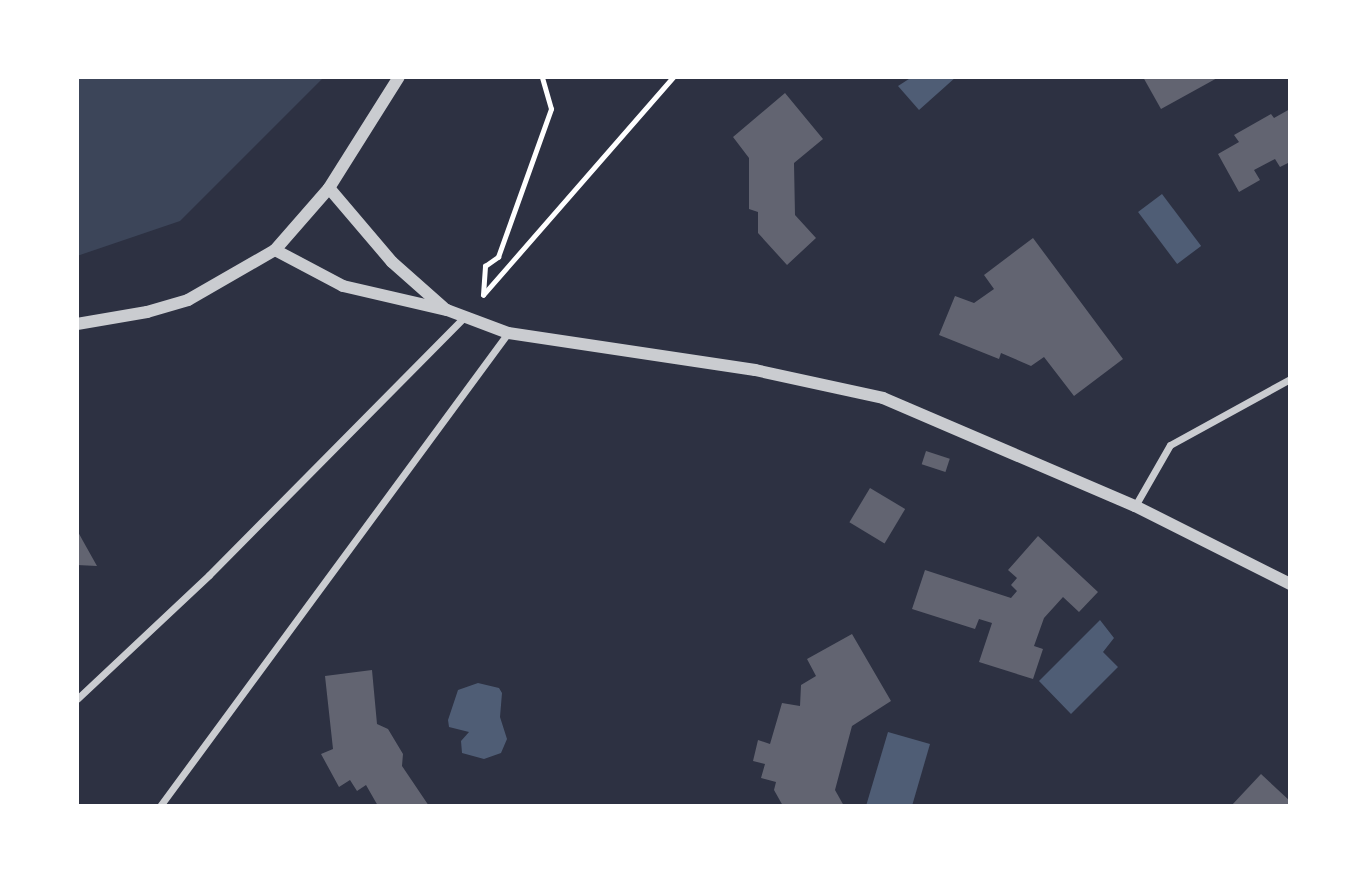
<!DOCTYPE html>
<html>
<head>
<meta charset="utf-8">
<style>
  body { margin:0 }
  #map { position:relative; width:1367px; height:883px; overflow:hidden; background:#2d3142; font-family:"Noto Sans",sans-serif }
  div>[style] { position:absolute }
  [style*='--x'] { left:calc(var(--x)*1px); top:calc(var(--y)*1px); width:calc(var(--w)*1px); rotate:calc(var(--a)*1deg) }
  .green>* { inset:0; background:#3c4559 }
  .water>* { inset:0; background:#4f5d75; transform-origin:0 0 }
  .building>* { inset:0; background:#626471; transform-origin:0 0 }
  .path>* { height:4.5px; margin:-2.25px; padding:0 2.25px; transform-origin:2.25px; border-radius:2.25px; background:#fff }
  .minor>* { height:7px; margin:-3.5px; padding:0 3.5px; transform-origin:3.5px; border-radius:3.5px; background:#caccd0 }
  .tertiary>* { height:12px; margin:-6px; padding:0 6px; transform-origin:6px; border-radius:6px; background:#caccd0 }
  span { translate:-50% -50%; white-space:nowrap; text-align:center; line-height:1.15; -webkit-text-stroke:7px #fff; paint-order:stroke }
  .frame { position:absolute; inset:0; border:79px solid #fff; pointer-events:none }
</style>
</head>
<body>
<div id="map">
  <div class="green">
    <i style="clip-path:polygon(77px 77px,324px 77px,180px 221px,77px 256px)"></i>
  </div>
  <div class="water">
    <i style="clip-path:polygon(912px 77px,956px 77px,919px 110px,898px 86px)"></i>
    <i style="left:1162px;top:194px;width:65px;height:30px;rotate:53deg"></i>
    <i style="clip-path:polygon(1100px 620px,1114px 638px,1103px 652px,1118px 667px,1071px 714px,1039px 681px)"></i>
    <i style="clip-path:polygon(478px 683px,499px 688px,502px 693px,500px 717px,507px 739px,501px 753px,484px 759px,462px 753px,461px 741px,469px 732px,449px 727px,448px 720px,458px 690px)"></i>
    <i style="clip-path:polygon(888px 732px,930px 744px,912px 806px,866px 806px)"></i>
  </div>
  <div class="building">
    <i style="clip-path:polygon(1143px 77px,1219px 77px,1161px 109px)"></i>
    <i style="clip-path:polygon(785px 93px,823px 139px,794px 163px,795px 215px,816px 238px,787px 265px,758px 233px,758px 212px,749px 209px,749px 158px,733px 137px)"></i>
    <i style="clip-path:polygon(1290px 109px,1290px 162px,1280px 167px,1275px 159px,1254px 170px,1260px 180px,1239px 192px,1218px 154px,1239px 142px,1234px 135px,1271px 114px,1274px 118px)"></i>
    <i style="clip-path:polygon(1033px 238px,1123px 359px,1074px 396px,1044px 357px,1031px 366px,1001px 353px,999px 359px,939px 335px,955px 296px,974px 303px,994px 289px,984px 275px)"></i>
    <i style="left:926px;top:451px;width:25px;height:14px;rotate:18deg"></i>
    <i style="left:870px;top:488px;width:41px;height:40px;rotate:31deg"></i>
    <i style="clip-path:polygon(77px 530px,83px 541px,97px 566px,77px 565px)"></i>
    <i style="clip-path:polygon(1038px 536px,1098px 592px,1079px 612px,1063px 597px,1044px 618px,1034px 646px,1043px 649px,1033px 679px,979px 662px,992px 623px,979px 619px,975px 629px,912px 609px,925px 570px,1011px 598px,1017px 591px,1011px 585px,1017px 578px,1008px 570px)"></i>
    <i style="clip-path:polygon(852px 634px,891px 701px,852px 726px,835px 790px,844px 806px,783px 806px,774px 790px,776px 782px,761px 778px,765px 764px,753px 761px,758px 740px,770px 744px,782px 703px,800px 706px,801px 685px,816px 676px,807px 659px)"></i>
    <i style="clip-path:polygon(372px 670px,377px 724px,388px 729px,403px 754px,402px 766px,429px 806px,378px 806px,366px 785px,357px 791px,350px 780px,339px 787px,321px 754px,333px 749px,325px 676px)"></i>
    <i style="clip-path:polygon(1261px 774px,1290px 801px,1290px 806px,1231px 806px)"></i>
  </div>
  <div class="path">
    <i style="--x:483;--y:295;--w:289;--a:-48.9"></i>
    <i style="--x:483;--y:295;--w:29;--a:-86"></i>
    <i style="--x:485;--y:266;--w:16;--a:-35"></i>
    <i style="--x:498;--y:257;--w:157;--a:-70.3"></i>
    <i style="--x:551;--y:109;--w:33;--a:-106"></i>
  </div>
  <div class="minor">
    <i style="--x:1135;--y:506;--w:70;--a:-60.2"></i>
    <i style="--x:1170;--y:445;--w:137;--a:-28.8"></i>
    <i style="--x:77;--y:699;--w:181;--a:-43.2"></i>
    <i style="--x:209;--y:575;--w:364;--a:-45.3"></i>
    <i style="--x:160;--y:806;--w:587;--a:-53.66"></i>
  </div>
  <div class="tertiary">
    <i style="--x:329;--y:188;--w:97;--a:49.6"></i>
    <i style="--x:392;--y:262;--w:69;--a:41.5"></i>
    <i style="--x:275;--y:250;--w:77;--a:27.9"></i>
    <i style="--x:343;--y:286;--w:107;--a:13"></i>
    <i style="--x:447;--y:310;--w:65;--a:20.7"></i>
    <i style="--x:508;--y:333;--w:250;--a:8.5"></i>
    <i style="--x:755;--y:370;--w:131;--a:12.3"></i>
    <i style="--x:883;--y:398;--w:274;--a:23.2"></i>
    <i style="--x:1135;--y:506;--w:174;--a:26.7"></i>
    <i style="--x:77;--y:324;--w:71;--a:-9.7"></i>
    <i style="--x:147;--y:312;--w:43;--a:-16.3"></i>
    <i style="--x:188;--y:300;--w:100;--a:-29.9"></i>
    <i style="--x:275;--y:250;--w:82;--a:-48.9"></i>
    <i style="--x:329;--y:188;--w:131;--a:-57.8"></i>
  </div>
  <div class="frame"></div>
</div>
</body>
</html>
